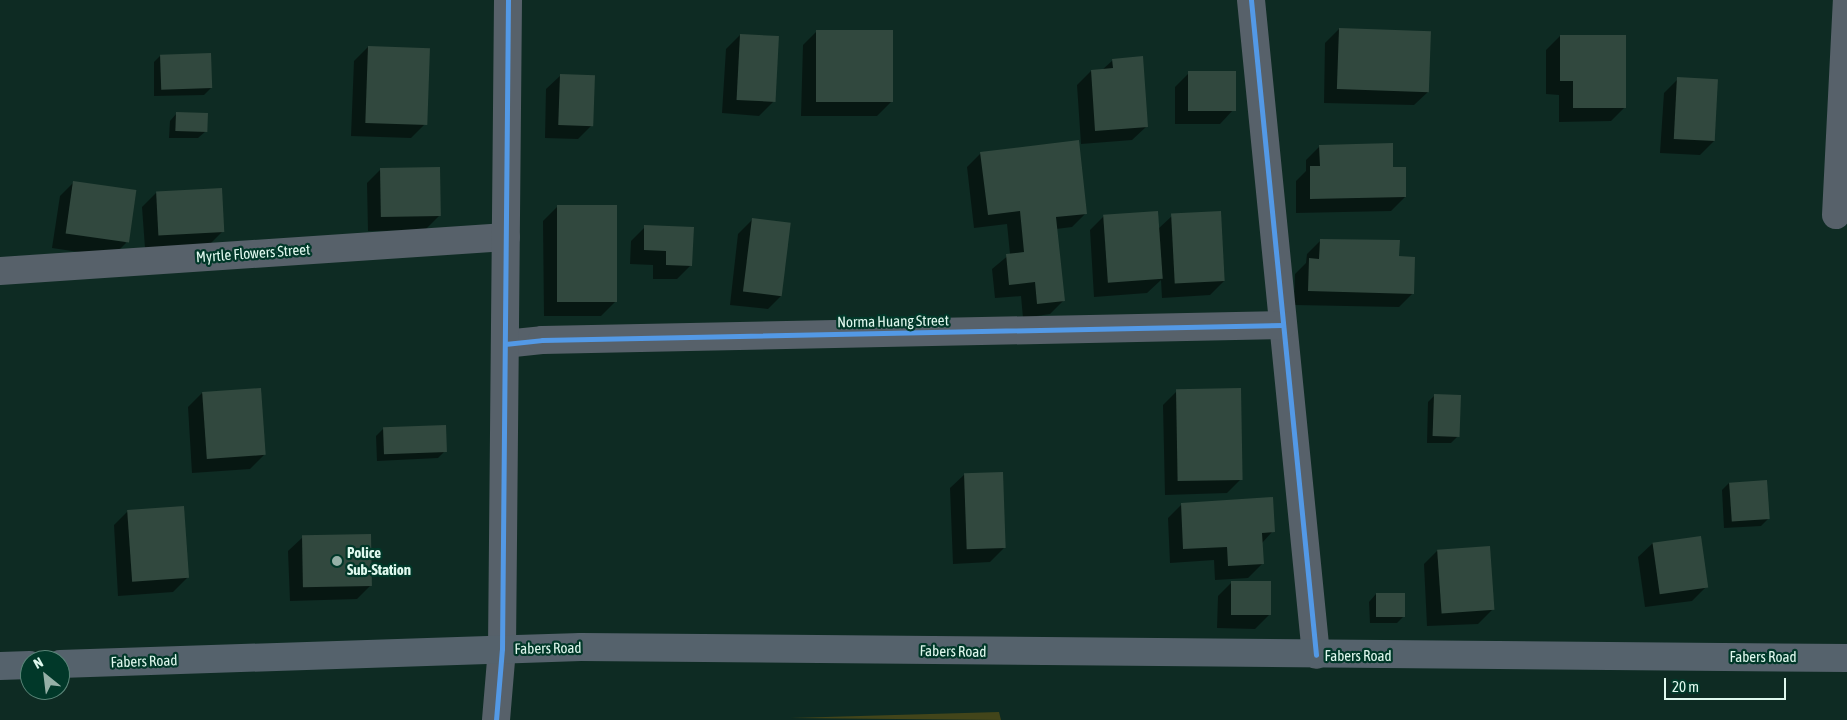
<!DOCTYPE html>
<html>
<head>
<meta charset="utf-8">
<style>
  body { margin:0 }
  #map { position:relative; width:1847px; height:720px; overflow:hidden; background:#0e2b23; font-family:"Asap Condensed",sans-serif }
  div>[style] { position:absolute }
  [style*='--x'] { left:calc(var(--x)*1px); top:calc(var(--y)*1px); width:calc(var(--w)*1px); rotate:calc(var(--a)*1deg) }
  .green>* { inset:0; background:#42451a }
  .shadow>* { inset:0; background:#0007 }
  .building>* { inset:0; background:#31483e; transform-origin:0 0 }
  .minor>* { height:28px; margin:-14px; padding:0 14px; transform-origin:14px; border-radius:14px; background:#57616a }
  .secondary>* { height:28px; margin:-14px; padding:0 14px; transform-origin:14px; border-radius:14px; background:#55626c }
  .cycleway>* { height:5px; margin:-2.5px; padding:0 2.5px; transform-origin:2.5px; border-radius:2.5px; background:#5399e6 }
  .dots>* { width:14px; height:14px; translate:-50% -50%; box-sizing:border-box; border:2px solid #013829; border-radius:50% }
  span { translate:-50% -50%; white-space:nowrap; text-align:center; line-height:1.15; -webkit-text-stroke:4.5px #013829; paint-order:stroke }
  .street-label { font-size:15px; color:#dff8ee }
  .poi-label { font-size:15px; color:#dff8ee; font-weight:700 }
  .left { translate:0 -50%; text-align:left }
  .north { position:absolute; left:20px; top:650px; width:50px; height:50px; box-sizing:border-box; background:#013829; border:1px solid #5a8578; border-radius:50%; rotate:331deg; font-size:14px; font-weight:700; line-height:20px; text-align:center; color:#dff8ee }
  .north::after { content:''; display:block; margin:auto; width:18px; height:22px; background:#96b0a7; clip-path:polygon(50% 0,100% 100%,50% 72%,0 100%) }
  .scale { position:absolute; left:1664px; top:678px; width:122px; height:22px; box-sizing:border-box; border:2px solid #dff8ee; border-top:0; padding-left:6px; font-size:15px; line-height:18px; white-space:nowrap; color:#dff8ee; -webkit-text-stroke:4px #013829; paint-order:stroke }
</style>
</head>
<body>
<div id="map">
  <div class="green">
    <i style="clip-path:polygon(999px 712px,1001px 720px,790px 718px)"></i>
  </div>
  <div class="shadow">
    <i style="clip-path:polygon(1339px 29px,1429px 91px,1414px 105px,1324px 103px,1325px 43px)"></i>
    <i style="clip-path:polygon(817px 31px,891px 102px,877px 116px,801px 116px,803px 45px)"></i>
    <i style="clip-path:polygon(740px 35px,773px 102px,759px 116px,722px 113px,726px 49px)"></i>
    <i style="clip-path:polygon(1560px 36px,1625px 107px,1611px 121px,1559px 122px,1559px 95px,1546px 94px,1546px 50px)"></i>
    <i style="clip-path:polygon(368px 47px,425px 124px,411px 138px,351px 136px,354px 61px)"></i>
    <i style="clip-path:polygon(161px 55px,211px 88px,204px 95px,154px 96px,154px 62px)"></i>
    <i style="clip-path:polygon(1113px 60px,1147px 126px,1132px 140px,1081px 144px,1077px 85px,1091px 71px,1102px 70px)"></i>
    <i style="clip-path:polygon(1189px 73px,1234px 109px,1220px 124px,1175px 124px,1175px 87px)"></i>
    <i style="clip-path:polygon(561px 75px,592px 125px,578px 139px,545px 138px,546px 89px)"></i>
    <i style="clip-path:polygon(1678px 79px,1714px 141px,1700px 155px,1660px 153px,1664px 93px)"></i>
    <i style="clip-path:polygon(177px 113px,206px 131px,198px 138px,169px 138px,170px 121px)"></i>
    <i style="clip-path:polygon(1320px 146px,1392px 168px,1405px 197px,1391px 211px,1296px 213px,1296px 181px,1306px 171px,1306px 160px)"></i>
    <i style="clip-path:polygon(981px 153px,1086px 213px,1072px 227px,1056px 229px,1064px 300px,1050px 314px,1023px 318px,1021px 296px,995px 298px,992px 269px,1010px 254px,1007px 224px,974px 228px,967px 167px)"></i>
    <i style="clip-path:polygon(381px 169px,439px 216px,425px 230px,368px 231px,367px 183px)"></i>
    <i style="clip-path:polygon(74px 182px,126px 243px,112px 257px,52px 248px,60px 196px)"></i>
    <i style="clip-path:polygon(156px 193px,223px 231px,209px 245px,145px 248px,142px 207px)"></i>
    <i style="clip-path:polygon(557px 207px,615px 302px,601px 316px,544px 316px,543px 221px)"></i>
    <i style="clip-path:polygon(1104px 216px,1158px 229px,1172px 216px,1224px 281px,1210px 295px,1162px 298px,1161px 280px,1147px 293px,1094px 297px,1090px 230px)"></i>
    <i style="clip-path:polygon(752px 220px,782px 295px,768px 309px,730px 305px,738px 234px)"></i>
    <i style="clip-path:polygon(645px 227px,691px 265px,677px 279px,653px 279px,653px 265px,630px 264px,631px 241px)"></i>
    <i style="clip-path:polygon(1321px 240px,1413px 293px,1399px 307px,1294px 305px,1295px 274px,1306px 263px,1307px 254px)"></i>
    <i style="clip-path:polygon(1177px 391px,1241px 479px,1227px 493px,1165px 495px,1163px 405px)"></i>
    <i style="clip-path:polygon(202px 393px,264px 455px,250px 469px,192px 473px,188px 407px)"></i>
    <i style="clip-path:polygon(1435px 395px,1458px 436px,1451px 443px,1427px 443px,1428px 402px)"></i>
    <i style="clip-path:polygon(383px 429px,445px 451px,438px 458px,377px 461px,376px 436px)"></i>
    <i style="clip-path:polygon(965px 474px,1004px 548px,990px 562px,953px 564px,950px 488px)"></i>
    <i style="clip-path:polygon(1729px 483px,1768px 519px,1761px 526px,1724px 528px,1722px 490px)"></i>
    <i style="clip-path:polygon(1182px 504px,1273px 531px,1262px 543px,1262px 564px,1248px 578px,1215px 580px,1214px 560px,1170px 563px,1168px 518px)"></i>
    <i style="clip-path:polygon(128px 511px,187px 578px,173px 592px,118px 596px,114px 525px)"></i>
    <i style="clip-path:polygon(303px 537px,371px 585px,357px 599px,290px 601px,288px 551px)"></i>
    <i style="clip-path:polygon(1653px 543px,1706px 587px,1692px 601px,1645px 607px,1638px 557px)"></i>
    <i style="clip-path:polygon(1438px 550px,1492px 610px,1478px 624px,1427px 626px,1424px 564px)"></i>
    <i style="clip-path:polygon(1232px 582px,1269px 615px,1255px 629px,1217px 628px,1218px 596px)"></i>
    <i style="clip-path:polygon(1376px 594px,1404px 616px,1397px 623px,1370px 623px,1369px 602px)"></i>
  </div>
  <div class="building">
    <i style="left:1339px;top:28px;width:92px;height:61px;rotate:2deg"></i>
    <i style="left:816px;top:30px;width:77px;height:72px"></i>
    <i style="left:740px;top:34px;width:39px;height:66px;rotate:3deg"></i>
    <i style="clip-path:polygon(1560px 35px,1626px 35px,1626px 108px,1573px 108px,1573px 81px,1560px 81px)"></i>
    <i style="left:368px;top:46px;width:62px;height:77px;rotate:2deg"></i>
    <i style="left:211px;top:53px;width:35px;height:51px;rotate:88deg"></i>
    <i style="clip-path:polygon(1143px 56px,1148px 127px,1095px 131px,1091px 70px,1113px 68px,1112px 59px)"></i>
    <i style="left:1188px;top:71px;width:48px;height:40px"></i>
    <i style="left:560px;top:74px;width:35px;height:51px;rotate:2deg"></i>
    <i style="left:1677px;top:77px;width:41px;height:62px;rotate:3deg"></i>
    <i style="left:176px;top:112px;width:32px;height:19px;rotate:2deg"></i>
    <i style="clip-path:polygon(1079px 140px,1087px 214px,1056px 217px,1065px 301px,1037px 304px,1035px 282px,1009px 285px,1006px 254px,1024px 252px,1020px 211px,988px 215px,980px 152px)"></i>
    <i style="clip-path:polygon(1393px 143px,1393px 167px,1406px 167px,1406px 197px,1310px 199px,1310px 166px,1320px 166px,1319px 145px)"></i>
    <i style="left:440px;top:167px;width:49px;height:60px;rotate:89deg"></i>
    <i style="left:73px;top:181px;width:64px;height:53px;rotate:8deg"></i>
    <i style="left:222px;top:188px;width:44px;height:66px;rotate:87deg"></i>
    <i style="left:557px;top:205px;width:60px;height:97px"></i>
    <i style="left:1158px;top:211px;width:68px;height:55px;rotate:86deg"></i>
    <i style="left:1221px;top:211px;width:70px;height:50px;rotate:87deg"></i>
    <i style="left:752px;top:218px;width:39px;height:74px;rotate:7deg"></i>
    <i style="clip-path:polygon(644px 225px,694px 227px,692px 266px,666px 265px,666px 251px,644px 250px)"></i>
    <i style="clip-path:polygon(1320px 239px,1400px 240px,1399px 256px,1415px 257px,1414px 294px,1308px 291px,1309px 258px,1319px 259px)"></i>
    <i style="left:261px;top:388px;width:67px;height:59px;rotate:86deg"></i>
    <i style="left:1241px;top:388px;width:92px;height:65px;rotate:89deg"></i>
    <i style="left:1434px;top:394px;width:27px;height:42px;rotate:2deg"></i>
    <i style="left:446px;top:425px;width:27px;height:63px;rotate:88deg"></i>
    <i style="left:1003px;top:472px;width:76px;height:39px;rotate:88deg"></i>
    <i style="left:1767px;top:480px;width:39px;height:38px;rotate:86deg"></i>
    <i style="clip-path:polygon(1273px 497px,1275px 532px,1262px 533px,1264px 564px,1228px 566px,1227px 547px,1183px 549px,1181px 503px)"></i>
    <i style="left:184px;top:506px;width:72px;height:57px;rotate:86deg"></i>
    <i style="left:371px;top:534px;width:52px;height:69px;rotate:89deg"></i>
    <i style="left:1701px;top:536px;width:52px;height:49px;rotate:82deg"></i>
    <i style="left:1490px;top:546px;width:64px;height:53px;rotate:86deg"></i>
    <i style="left:1231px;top:581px;width:40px;height:34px"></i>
    <i style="left:1376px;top:593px;width:29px;height:24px"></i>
  </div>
  <div class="minor">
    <i style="--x:1251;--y:0;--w:658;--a:84.33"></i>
    <i style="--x:1836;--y:215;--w:215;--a:-87.1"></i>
    <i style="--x:0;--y:271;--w:507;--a:-3.84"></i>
    <i style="--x:505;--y:344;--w:37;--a:-6"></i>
    <i style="--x:542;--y:340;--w:741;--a:-1.16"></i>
    <i style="--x:496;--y:720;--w:71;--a:-85.2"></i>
    <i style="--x:502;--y:649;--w:649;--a:-89.47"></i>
  </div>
  <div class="secondary">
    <i style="--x:60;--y:664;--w:521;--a:-1.87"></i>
    <i style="--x:581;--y:647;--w:1266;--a:0.5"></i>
    <i style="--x:0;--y:666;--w:30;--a:-2"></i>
  </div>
  <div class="cycleway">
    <i style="--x:1251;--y:0;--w:658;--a:84.33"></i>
    <i style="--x:505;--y:344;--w:37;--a:-6"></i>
    <i style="--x:542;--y:340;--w:741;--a:-1.16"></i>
    <i style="--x:496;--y:720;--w:71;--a:-85.2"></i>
    <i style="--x:502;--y:649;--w:649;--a:-89.47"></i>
  </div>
  <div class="dots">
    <i style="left:337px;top:561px;background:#96b0a7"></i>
  </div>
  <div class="street-label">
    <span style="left:253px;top:253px;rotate:-4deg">Myrtle Flowers Street</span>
    <span style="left:893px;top:321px;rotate:-1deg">Norma Huang Street</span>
    <span style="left:548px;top:648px;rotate:-1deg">Fabers Road</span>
    <span style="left:953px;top:651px;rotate:1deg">Fabers Road</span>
    <span style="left:1358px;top:656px">Fabers Road</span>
    <span style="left:1763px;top:657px">Fabers Road</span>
    <span style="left:144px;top:661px;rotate:-2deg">Fabers Road</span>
  </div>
  <div class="poi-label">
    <span class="left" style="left:347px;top:561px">Police<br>Sub-Station</span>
  </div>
  <div class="north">N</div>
  <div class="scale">20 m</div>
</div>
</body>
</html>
